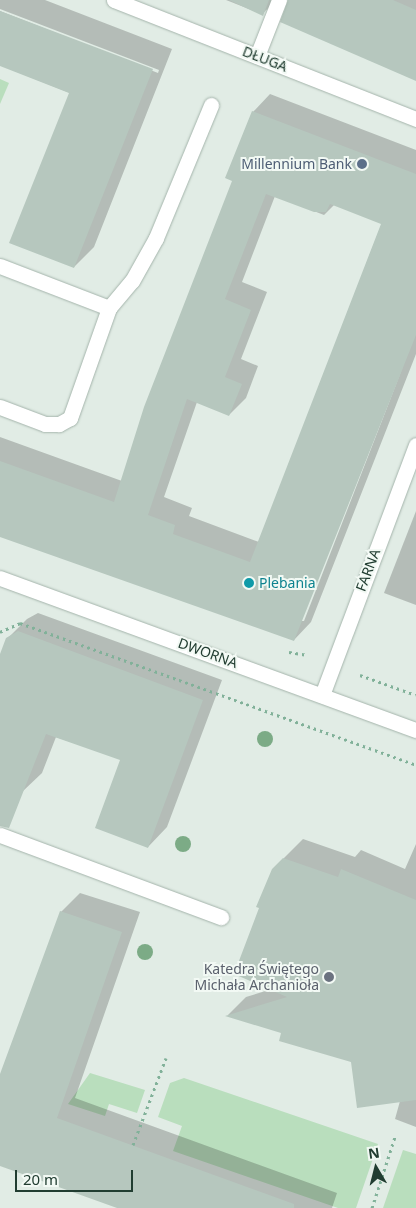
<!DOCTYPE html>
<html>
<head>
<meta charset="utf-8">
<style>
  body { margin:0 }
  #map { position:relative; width:416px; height:1208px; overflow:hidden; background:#e1ece5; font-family:"Noto Sans",sans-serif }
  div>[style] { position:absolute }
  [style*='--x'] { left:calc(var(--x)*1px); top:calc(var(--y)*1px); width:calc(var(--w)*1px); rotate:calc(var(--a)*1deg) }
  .green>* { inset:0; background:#b9debd }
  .shadow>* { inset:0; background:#0003 }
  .building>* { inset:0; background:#b6c7be }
  .path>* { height:3px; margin-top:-1.5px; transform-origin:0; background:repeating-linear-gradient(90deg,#81b199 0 2.5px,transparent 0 6.5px) }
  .roads { filter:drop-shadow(0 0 1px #a4b4ab) drop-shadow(0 0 1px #a4b4ab) }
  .service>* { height:15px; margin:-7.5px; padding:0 7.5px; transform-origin:7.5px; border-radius:7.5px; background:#fff }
  .pedestrian>* { height:15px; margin:-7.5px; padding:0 7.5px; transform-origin:7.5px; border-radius:7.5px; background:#fff }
  .minor>* { height:15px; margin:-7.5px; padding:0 7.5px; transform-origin:7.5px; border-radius:7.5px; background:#fff }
  .trees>* { width:16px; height:16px; margin:-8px; border-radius:50%; background:#7cab86 }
  .dots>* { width:14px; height:14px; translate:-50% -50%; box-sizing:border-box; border:2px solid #f2f9f4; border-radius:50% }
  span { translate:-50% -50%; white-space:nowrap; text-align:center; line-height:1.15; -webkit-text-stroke:4px #f2f9f4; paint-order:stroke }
  .street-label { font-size:14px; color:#213d31 }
  .service-label { font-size:14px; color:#4e5e75 }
  .right { translate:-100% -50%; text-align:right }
  .culture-label { font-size:14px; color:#0d838f }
  .left { translate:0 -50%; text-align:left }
  .worship-label { font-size:14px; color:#5b616d }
  .north { position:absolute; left:351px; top:1143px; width:50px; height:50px; -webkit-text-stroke:4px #f2f9f4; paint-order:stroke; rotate:352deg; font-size:14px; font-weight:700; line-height:20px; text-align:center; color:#213d31 }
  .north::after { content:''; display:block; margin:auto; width:18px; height:22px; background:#213d31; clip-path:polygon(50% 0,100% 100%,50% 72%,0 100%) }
  .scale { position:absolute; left:15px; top:1170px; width:118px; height:22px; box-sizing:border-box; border:2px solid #213d31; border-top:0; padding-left:6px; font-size:15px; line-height:18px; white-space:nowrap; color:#213d31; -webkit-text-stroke:4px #f2f9f4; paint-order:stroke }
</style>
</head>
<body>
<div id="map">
  <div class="green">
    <i style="clip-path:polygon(0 79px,9px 83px,0 104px)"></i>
    <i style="clip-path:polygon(90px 1073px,145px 1090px,137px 1113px,109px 1104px,105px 1116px,68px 1104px)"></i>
    <i style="clip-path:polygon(184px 1078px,378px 1144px,356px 1208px,338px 1208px,173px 1151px,182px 1126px,158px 1117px,170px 1083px)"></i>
    <i style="clip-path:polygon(403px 1150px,416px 1154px,416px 1208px,383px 1208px)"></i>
  </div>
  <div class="shadow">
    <i style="clip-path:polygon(0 0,45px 0,172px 49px,94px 247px,74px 267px,70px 93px,0 65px,0 11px,158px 73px,159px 70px,0 9px)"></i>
    <i style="clip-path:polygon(226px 0,277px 0,262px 14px)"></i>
    <i style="clip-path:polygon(289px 0,416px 0,416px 79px)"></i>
    <i style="clip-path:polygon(evenodd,270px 94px,416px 150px,416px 354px,311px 622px,294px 640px,0 536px,0 437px,122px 481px,234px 180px,253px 112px,270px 94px,275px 196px,324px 215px,335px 204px,382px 223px,259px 542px,189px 516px,192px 508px,164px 497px,197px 402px,229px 415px,246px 398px,258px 366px,241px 359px,267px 292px,242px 282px,275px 196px,270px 94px,404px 364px,304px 621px,301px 621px,404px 364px)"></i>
    <i style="clip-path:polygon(416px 511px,416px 605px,384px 593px)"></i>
    <i style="clip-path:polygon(38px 613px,222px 680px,167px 827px,148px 847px,122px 759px,56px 737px,42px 773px,22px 792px,0 782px,0 658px,8px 638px,27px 619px)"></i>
    <i style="clip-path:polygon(303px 839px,355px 857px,361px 850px,405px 869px,416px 844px,416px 1127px,395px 1119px,400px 1101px,352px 1062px,282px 1032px,228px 1015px,246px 997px,272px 989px,284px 858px)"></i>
    <i style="clip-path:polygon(80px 893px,140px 912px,75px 1098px,337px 1193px,332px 1208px,124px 1208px,0 1165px,0 1078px,61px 912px)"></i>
  </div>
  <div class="building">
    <i style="clip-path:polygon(229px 0,269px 0,263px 16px)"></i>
    <i style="clip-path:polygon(288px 0,393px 0,416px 10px,416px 81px,280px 22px)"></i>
    <i style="clip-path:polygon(0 11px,153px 69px,74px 268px,9px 243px,69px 93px,0 66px)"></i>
    <i style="clip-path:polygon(evenodd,252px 111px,416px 174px,416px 335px,294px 641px,0 537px,0 461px,114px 502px,144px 407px,232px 181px,225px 178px,252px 111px,266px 194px,314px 212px,326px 212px,330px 204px,381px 224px,250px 562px,173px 534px,175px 525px,148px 515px,187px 399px,229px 416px,242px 384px,225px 377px,251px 310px,225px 299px,266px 194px)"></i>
    <i style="clip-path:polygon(18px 631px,203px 700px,148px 848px,95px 828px,120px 760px,46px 734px,9px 828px,0 826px,0 654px,6px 638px)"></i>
    <i style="clip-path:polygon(283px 858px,338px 877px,341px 869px,416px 900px,416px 1100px,357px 1108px,351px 1062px,279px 1041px,281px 1033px,225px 1016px,287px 997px,234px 974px,259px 908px,256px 907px,272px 869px)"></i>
    <i style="clip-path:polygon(60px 911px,122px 932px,57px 1118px,294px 1204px,294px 1208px,117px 1208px,0 1166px,0 1074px)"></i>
  </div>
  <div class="path">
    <i style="--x:0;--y:632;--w:22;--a:-24"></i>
    <i style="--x:20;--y:623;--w:421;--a:19.7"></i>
    <i style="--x:289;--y:652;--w:19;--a:9"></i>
    <i style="--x:360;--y:675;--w:59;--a:19.7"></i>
    <i style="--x:133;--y:1145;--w:93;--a:-69.2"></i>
    <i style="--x:372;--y:1208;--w:75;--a:-72.1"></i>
  </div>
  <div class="roads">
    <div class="service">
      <i style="--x:0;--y:266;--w:117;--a:21.1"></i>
      <i style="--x:109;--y:308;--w:117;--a:109.5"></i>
      <i style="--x:70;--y:418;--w:13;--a:151"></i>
      <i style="--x:59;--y:424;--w:14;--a:180"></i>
      <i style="--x:45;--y:424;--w:48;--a:-159.3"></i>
      <i style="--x:109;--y:308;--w:35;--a:-50"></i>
      <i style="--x:132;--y:281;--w:49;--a:-60.8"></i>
      <i style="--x:156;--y:238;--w:144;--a:-67.5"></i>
    </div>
    <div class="pedestrian">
      <i style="--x:114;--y:0;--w:325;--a:21.5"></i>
      <i style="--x:257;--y:56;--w:60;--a:-68.6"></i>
      <i style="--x:322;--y:695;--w:267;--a:-69.4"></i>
      <i style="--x:0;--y:835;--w:236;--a:20.4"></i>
    </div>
    <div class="minor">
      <i style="--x:0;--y:578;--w:443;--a:20.1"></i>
    </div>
  </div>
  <div class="trees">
    <i style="left:265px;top:739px"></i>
    <i style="left:183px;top:844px"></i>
    <i style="left:145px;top:952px"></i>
  </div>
  <div class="dots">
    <i style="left:362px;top:164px;background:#5c6f8a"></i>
    <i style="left:249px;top:583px;background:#0f9aa8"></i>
    <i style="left:329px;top:977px;background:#6b7280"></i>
  </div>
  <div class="street-label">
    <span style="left:265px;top:59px;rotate:21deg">DŁUGA</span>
    <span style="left:368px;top:570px;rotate:-69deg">FARNA</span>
    <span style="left:208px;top:653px;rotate:20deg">DWORNA</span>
  </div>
  <div class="service-label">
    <span class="right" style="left:352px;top:164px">Millennium Bank</span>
  </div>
  <div class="culture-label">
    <span class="left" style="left:259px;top:583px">Plebania</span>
  </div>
  <div class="worship-label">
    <span class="right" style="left:319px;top:977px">Katedra Świętego<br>Michała Archanioła</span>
  </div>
  <div class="north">N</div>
  <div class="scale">20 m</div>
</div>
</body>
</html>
